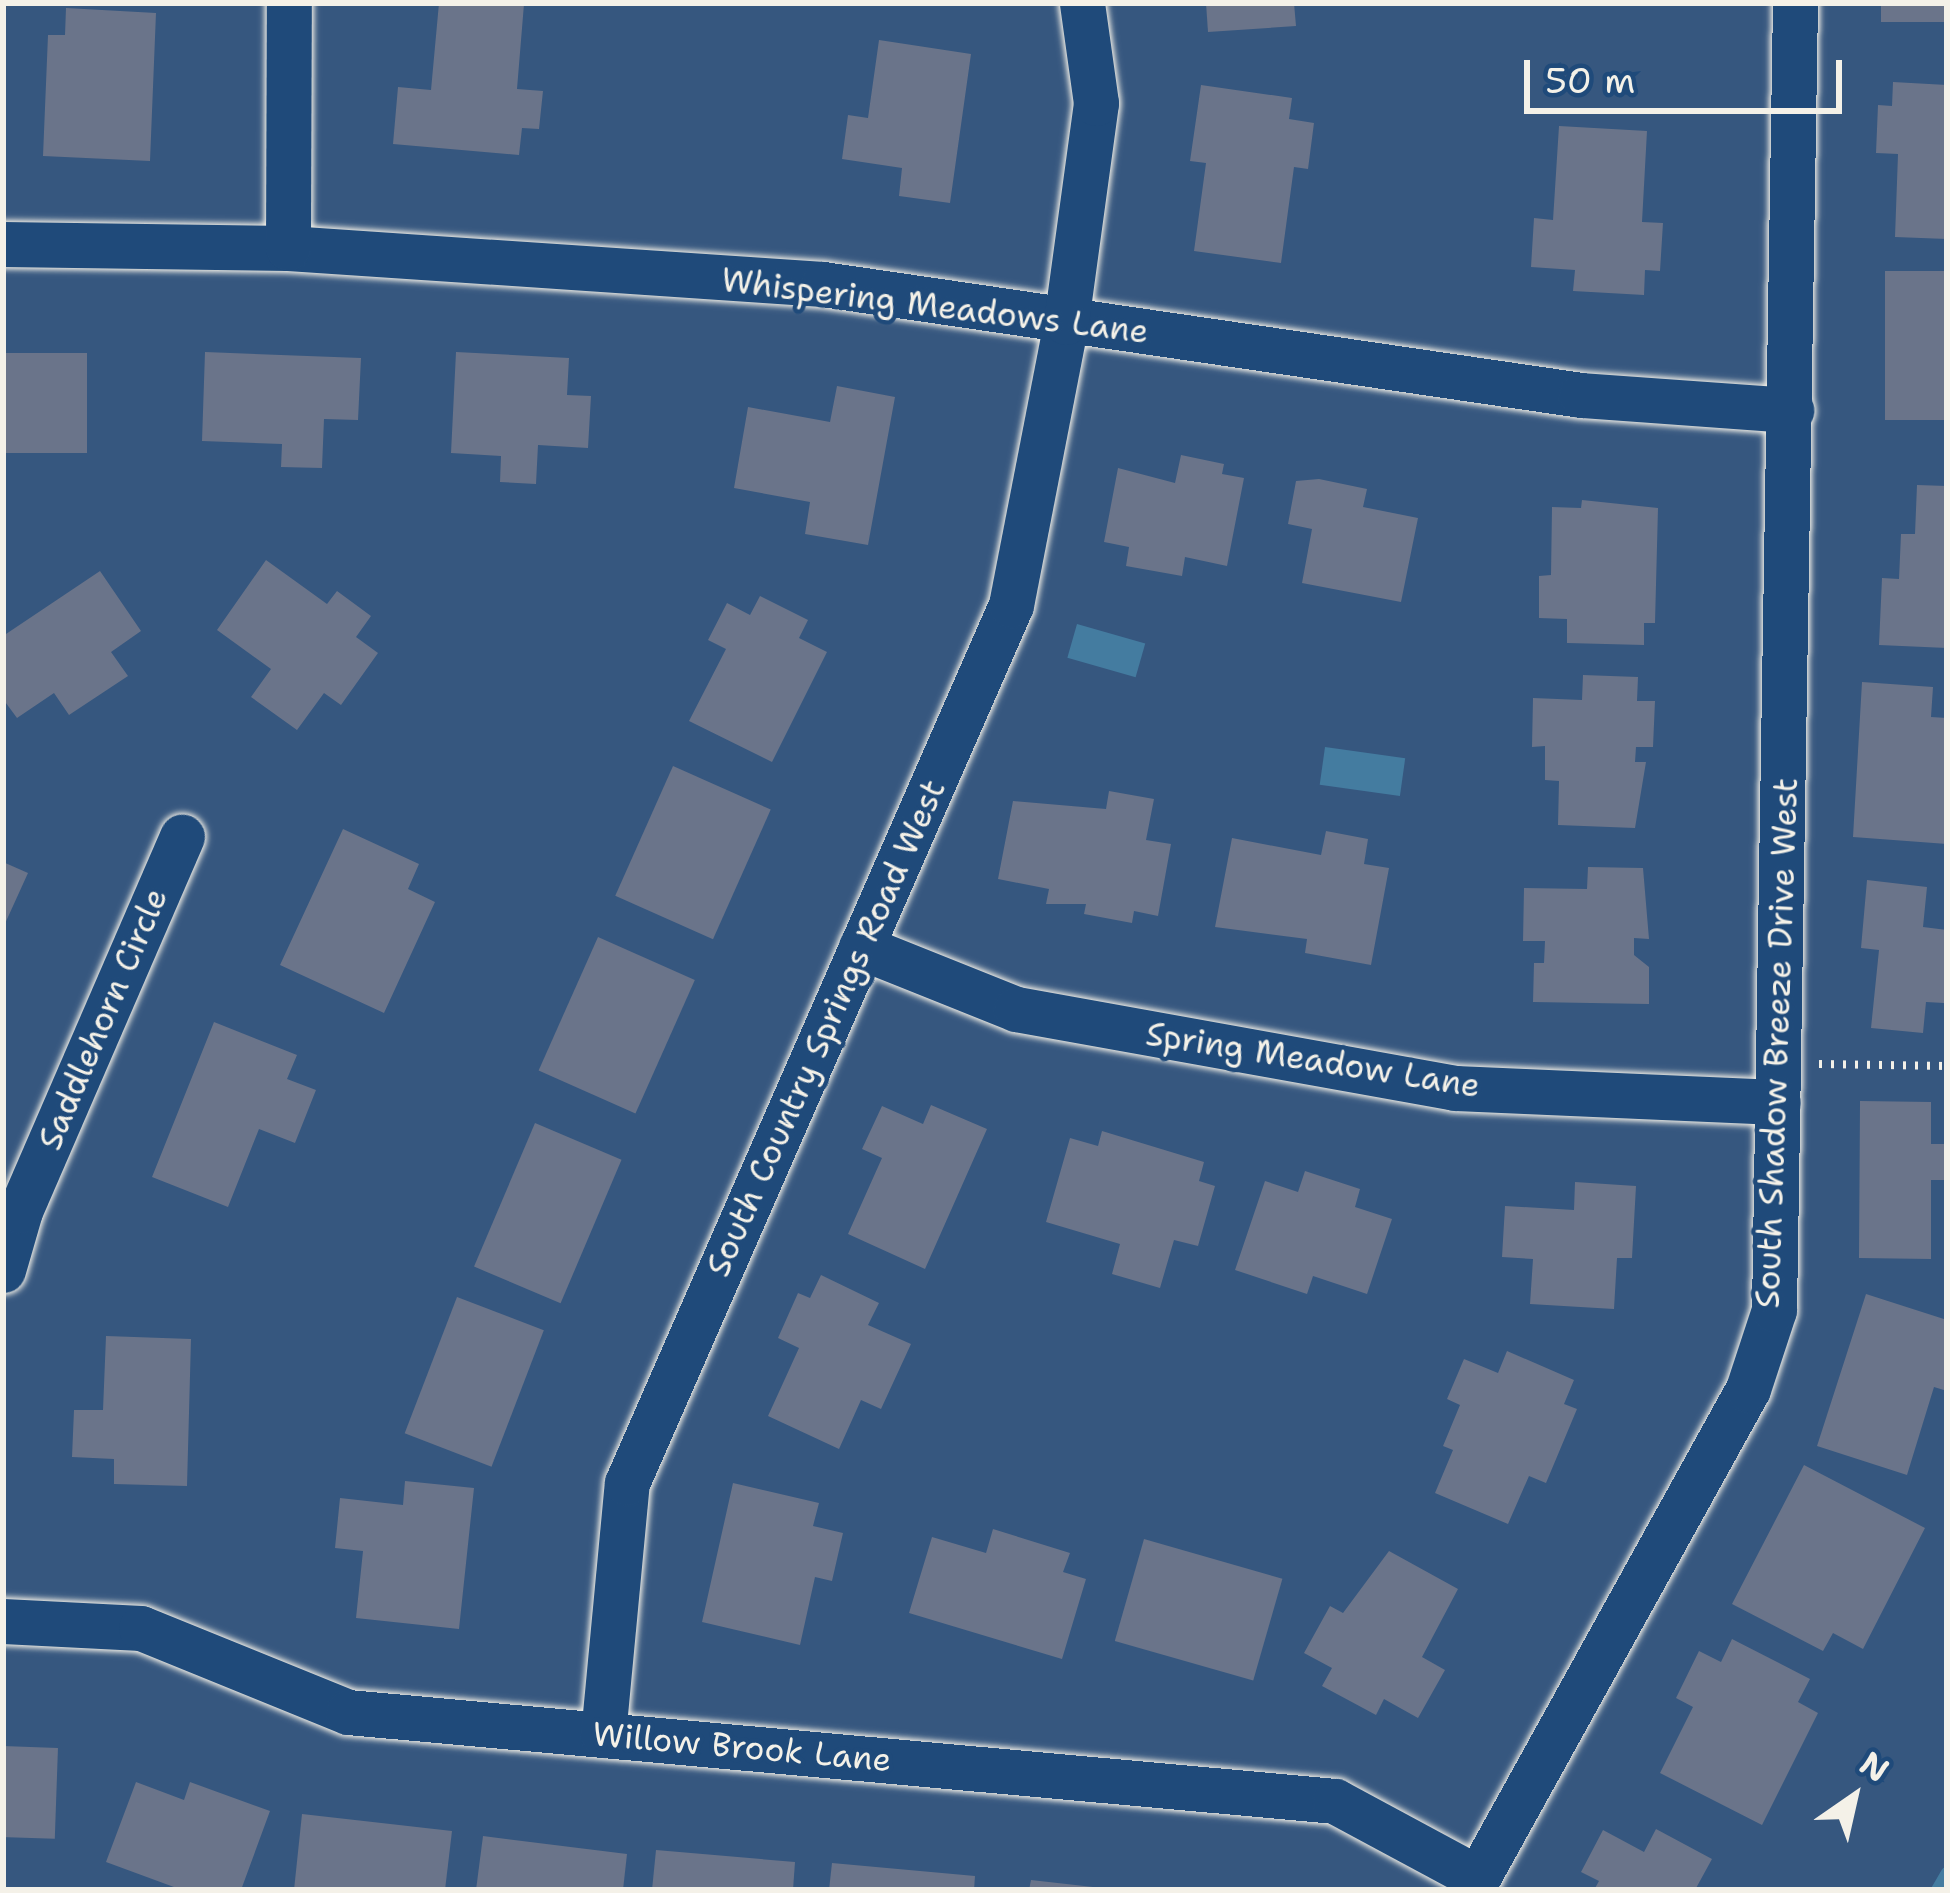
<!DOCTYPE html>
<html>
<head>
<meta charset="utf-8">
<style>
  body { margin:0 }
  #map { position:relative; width:1950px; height:1893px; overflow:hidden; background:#36577f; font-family:"Shantell Sans",sans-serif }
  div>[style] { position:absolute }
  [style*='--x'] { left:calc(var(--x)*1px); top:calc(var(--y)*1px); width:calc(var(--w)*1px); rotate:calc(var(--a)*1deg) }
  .water>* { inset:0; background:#447ca0; transform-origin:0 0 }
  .stream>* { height:12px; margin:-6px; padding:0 6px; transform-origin:6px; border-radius:6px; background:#447ca0 }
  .building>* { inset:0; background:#6a748a; transform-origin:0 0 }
  .path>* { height:8px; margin-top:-4px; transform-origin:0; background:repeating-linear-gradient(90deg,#f4f1e8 0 3px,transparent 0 12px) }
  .roads { filter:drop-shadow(0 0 3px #f4f1e8) drop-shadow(0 0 3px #f4f1e8) }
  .street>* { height:45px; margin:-22.5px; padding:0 22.5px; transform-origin:22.5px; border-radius:22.5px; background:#1f4a7a }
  span { translate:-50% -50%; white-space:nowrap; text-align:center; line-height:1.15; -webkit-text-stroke:9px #1f4a7a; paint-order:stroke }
  .street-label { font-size:33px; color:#f4f1e8 }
  .frame { position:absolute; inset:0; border:6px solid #f4f1e8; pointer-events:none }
  .north { position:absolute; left:1794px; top:1737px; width:120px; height:120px; -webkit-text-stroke:9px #1f4a7a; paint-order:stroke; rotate:34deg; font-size:33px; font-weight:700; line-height:48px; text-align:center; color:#f4f1e8 }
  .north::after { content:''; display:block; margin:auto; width:42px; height:54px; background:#f4f1e8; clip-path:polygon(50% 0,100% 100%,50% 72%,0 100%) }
  .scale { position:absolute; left:1524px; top:60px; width:318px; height:54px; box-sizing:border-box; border:6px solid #f4f1e8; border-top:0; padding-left:15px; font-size:36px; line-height:42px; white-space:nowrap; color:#f4f1e8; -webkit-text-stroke:9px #1f4a7a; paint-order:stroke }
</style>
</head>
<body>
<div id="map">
  <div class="water">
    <i style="left:1077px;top:624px;width:71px;height:35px;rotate:16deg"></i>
    <i style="left:1325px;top:747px;width:81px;height:38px;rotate:8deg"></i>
  </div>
  <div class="stream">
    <i style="--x:1937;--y:1890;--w:20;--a:-60"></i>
  </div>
  <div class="building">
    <i style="clip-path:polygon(439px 3px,524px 4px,517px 89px,543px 91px,539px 129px,522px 128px,519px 155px,393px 144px,398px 87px,431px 90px)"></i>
    <i style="clip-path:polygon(1206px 3px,1294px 3px,1296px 26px,1208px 32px)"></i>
    <i style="left:1881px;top:3px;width:66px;height:19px"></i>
    <i style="clip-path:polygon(66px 8px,156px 13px,150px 161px,43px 156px,48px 35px,65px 35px)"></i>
    <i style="clip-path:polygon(879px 40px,971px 54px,950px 203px,899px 196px,902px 168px,842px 159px,848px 115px,868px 118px)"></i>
    <i style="clip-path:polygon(1893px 82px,1947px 85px,1947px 239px,1895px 237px,1898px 154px,1876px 153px,1878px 105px,1892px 106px)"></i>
    <i style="clip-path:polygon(1201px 85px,1292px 98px,1289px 119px,1314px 123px,1308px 169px,1294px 167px,1281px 263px,1194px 251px,1206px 163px,1190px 161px)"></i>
    <i style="clip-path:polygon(1559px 126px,1647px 131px,1642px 222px,1663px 223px,1660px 271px,1645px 270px,1644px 295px,1573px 291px,1575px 270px,1531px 267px,1534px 218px,1553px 220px)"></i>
    <i style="left:1885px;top:271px;width:62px;height:149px"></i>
    <i style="clip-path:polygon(205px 352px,361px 358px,358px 420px,324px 419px,322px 468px,281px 467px,282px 444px,202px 441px)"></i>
    <i style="clip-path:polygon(456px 352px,569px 358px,567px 395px,591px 396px,588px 448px,538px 445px,536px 484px,500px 482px,501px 456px,451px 453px)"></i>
    <i style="left:3px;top:353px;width:84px;height:100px"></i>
    <i style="clip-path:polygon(837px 386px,895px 397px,868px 545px,805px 534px,810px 502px,734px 488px,748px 407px,830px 422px)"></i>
    <i style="clip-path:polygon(1181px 455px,1224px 464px,1222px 474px,1244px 478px,1227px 566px,1185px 557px,1182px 576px,1126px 566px,1129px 547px,1104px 542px,1118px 468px,1175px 483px)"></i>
    <i style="clip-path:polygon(1319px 479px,1367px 489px,1363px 507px,1418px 518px,1401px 602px,1302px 583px,1312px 529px,1288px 524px,1296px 481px)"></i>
    <i style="clip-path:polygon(1917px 485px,1947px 486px,1947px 648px,1879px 645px,1882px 578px,1899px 579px,1901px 534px,1915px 534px)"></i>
    <i style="clip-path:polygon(1582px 500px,1658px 508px,1655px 623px,1644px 623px,1644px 645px,1567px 643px,1567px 619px,1539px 618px,1539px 576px,1551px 575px,1552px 507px,1581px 508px)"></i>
    <i style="clip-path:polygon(266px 560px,327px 604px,337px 591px,371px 616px,356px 637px,378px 653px,341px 705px,324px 693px,297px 730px,251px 697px,271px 669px,217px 630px)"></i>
    <i style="clip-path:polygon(100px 571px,141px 631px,111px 652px,128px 676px,69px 715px,54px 693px,17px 718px,3px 699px,3px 636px)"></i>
    <i style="clip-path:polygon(760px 596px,808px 620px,799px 638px,827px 652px,772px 762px,689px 721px,726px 649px,708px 640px,727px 603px,750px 615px)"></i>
    <i style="clip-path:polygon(1583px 675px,1638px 677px,1637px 701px,1655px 701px,1653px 747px,1636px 747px,1635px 762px,1646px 762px,1635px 828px,1558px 825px,1559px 781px,1545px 780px,1545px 746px,1532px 747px,1533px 698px,1582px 700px)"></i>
    <i style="clip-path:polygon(1862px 682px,1933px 687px,1931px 717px,1947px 718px,1947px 844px,1853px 837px)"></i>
    <i style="left:673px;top:766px;width:107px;height:142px;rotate:24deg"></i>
    <i style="clip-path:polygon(1109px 791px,1154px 799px,1146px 840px,1171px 844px,1158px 916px,1134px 911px,1132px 923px,1084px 914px,1086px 904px,1046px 904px,1049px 889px,998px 879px,1013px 801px,1106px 809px)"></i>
    <i style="clip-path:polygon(343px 829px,419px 864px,408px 889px,435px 902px,384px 1013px,280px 965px)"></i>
    <i style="clip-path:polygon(1326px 831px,1368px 839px,1364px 864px,1389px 868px,1371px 965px,1305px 953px,1307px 939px,1215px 927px,1232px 838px,1321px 855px)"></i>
    <i style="clip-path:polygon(3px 862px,28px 873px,3px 928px)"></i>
    <i style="clip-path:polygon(1588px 867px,1643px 868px,1649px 939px,1634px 938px,1634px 955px,1649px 967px,1649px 1004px,1533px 1002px,1534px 963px,1544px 963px,1545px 941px,1523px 941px,1524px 888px,1587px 889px)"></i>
    <i style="clip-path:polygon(1867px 880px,1927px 887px,1923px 927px,1947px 930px,1944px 1003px,1926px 1002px,1923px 1033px,1871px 1028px,1879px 950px,1861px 948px)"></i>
    <i style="left:598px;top:937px;width:106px;height:146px;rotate:24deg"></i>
    <i style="clip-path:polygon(214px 1022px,297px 1055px,287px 1079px,316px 1090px,295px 1143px,259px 1129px,228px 1207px,152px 1177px)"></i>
    <i style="clip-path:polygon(1860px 1101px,1931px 1102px,1931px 1144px,1947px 1144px,1947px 1180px,1931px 1180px,1931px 1259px,1859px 1258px)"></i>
    <i style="clip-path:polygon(931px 1105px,987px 1129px,925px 1269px,848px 1234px,882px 1158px,862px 1149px,882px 1106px,923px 1124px)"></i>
    <i style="left:535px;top:1123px;width:94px;height:156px;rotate:23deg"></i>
    <i style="clip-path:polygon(1102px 1131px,1204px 1162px,1199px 1181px,1215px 1186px,1198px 1246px,1174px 1240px,1160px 1288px,1112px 1274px,1120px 1244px,1046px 1222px,1070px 1138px,1098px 1146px)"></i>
    <i style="clip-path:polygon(1305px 1171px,1360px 1189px,1355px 1207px,1392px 1219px,1367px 1294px,1313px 1276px,1307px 1294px,1235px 1270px,1265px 1181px,1298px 1192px)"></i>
    <i style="clip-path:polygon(1575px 1182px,1636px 1186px,1632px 1258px,1617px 1258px,1614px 1309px,1530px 1304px,1533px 1259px,1502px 1257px,1505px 1206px,1574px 1210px)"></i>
    <i style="clip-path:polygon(821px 1275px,879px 1303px,868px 1325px,911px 1344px,881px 1409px,861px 1400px,839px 1449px,768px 1416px,799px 1348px,778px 1338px,798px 1293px,810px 1298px)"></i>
    <i style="clip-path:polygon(1866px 1294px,1947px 1320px,1947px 1391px,1934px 1387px,1907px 1475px,1817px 1446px)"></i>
    <i style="left:457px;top:1297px;width:93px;height:146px;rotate:21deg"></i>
    <i style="clip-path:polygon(106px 1336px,191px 1339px,187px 1486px,114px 1484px,114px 1459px,72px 1457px,74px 1410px,103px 1410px)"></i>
    <i style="clip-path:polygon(1507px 1351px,1574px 1380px,1564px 1404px,1577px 1409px,1546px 1483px,1529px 1476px,1508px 1524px,1435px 1493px,1453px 1450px,1443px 1446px,1460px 1405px,1447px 1399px,1464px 1359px,1498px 1373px)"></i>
    <i style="clip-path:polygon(1804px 1465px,1925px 1528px,1863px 1649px,1833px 1633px,1823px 1651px,1732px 1604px)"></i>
    <i style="clip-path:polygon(405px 1481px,474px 1488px,459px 1629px,356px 1618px,363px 1551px,335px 1548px,340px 1498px,403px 1505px)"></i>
    <i style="clip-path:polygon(733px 1483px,819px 1503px,813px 1526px,843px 1533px,832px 1581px,815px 1577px,800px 1645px,702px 1622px)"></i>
    <i style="clip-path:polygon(993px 1529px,1070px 1553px,1063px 1572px,1086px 1579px,1062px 1659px,909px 1613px,932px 1537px,986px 1553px)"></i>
    <i style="left:1144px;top:1539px;width:144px;height:106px;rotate:16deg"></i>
    <i style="clip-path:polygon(1389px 1551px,1458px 1589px,1422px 1657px,1445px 1670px,1418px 1718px,1384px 1699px,1376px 1715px,1322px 1686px,1332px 1668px,1304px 1653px,1330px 1606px,1343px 1613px)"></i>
    <i style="clip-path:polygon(1732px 1639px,1810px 1679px,1798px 1702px,1818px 1713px,1762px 1825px,1660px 1773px,1693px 1707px,1676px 1698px,1699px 1651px,1721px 1662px)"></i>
    <i style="left:3px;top:1746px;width:55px;height:91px;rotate:2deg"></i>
    <i style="clip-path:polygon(136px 1782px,184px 1800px,190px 1782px,270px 1811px,241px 1890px,182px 1890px,106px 1862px)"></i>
    <i style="clip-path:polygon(302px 1814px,452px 1831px,445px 1890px,294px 1890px)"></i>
    <i style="clip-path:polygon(1656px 1829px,1712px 1859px,1695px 1890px,1594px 1890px,1599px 1881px,1581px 1872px,1603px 1830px,1644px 1852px)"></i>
    <i style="clip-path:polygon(483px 1836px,627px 1854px,623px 1890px,476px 1890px)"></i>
    <i style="clip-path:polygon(656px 1850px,795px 1862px,793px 1890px,652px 1890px)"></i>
    <i style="clip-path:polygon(832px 1863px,975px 1876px,974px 1890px,829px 1890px)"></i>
    <i style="clip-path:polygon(1031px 1880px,1093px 1887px,1093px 1890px,1029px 1890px)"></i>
  </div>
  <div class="path">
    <i style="--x:1819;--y:1064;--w:128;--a:0.9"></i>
  </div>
  <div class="roads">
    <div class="street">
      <i style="--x:3;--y:244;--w:285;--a:0.8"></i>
      <i style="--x:288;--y:248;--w:536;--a:3.85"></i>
      <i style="--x:823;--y:284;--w:766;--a:8.33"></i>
      <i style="--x:1581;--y:395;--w:211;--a:4.1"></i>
      <i style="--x:288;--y:248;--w:245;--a:-89.8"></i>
      <i style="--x:861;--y:947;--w:167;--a:21.8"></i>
      <i style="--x:1016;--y:1009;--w:446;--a:10.2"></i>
      <i style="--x:1455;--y:1088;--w:323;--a:2.5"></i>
      <i style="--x:3;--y:1270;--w:61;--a:-73.9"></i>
      <i style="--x:20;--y:1211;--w:408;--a:-66.6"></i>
      <i style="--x:3;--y:1621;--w:138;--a:2.9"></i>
      <i style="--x:141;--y:1628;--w:223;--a:22.1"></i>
      <i style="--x:348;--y:1712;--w:991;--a:5.15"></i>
      <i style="--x:1335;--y:1801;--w:162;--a:28.3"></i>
      <i style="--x:603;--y:1735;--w:253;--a:-84.6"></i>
      <i style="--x:627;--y:1483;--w:958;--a:-66.38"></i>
      <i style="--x:1011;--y:605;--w:288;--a:-79"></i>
      <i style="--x:1066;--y:322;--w:221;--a:-82.2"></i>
      <i style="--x:1096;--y:103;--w:101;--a:-98"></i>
      <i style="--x:1471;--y:1890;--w:572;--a:-61.06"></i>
      <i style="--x:1748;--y:1389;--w:83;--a:-71.8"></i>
      <i style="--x:1774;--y:1310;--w:1307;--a:-89.08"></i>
    </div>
  </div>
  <div class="street-label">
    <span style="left:935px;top:306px;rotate:7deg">Whispering Meadows Lane</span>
    <span style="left:103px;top:1019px;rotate:-67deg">Saddlehorn Circle</span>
    <span style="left:826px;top:1028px;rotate:-66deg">South Country Springs Road West</span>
    <span style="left:1777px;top:1043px;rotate:-88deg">South Shadow Breeze Drive West</span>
    <span style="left:1313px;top:1060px;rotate:9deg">Spring Meadow Lane</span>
    <span style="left:742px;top:1747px;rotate:5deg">Willow Brook Lane</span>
  </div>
  <div class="frame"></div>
  <div class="north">N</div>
  <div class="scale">50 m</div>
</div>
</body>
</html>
